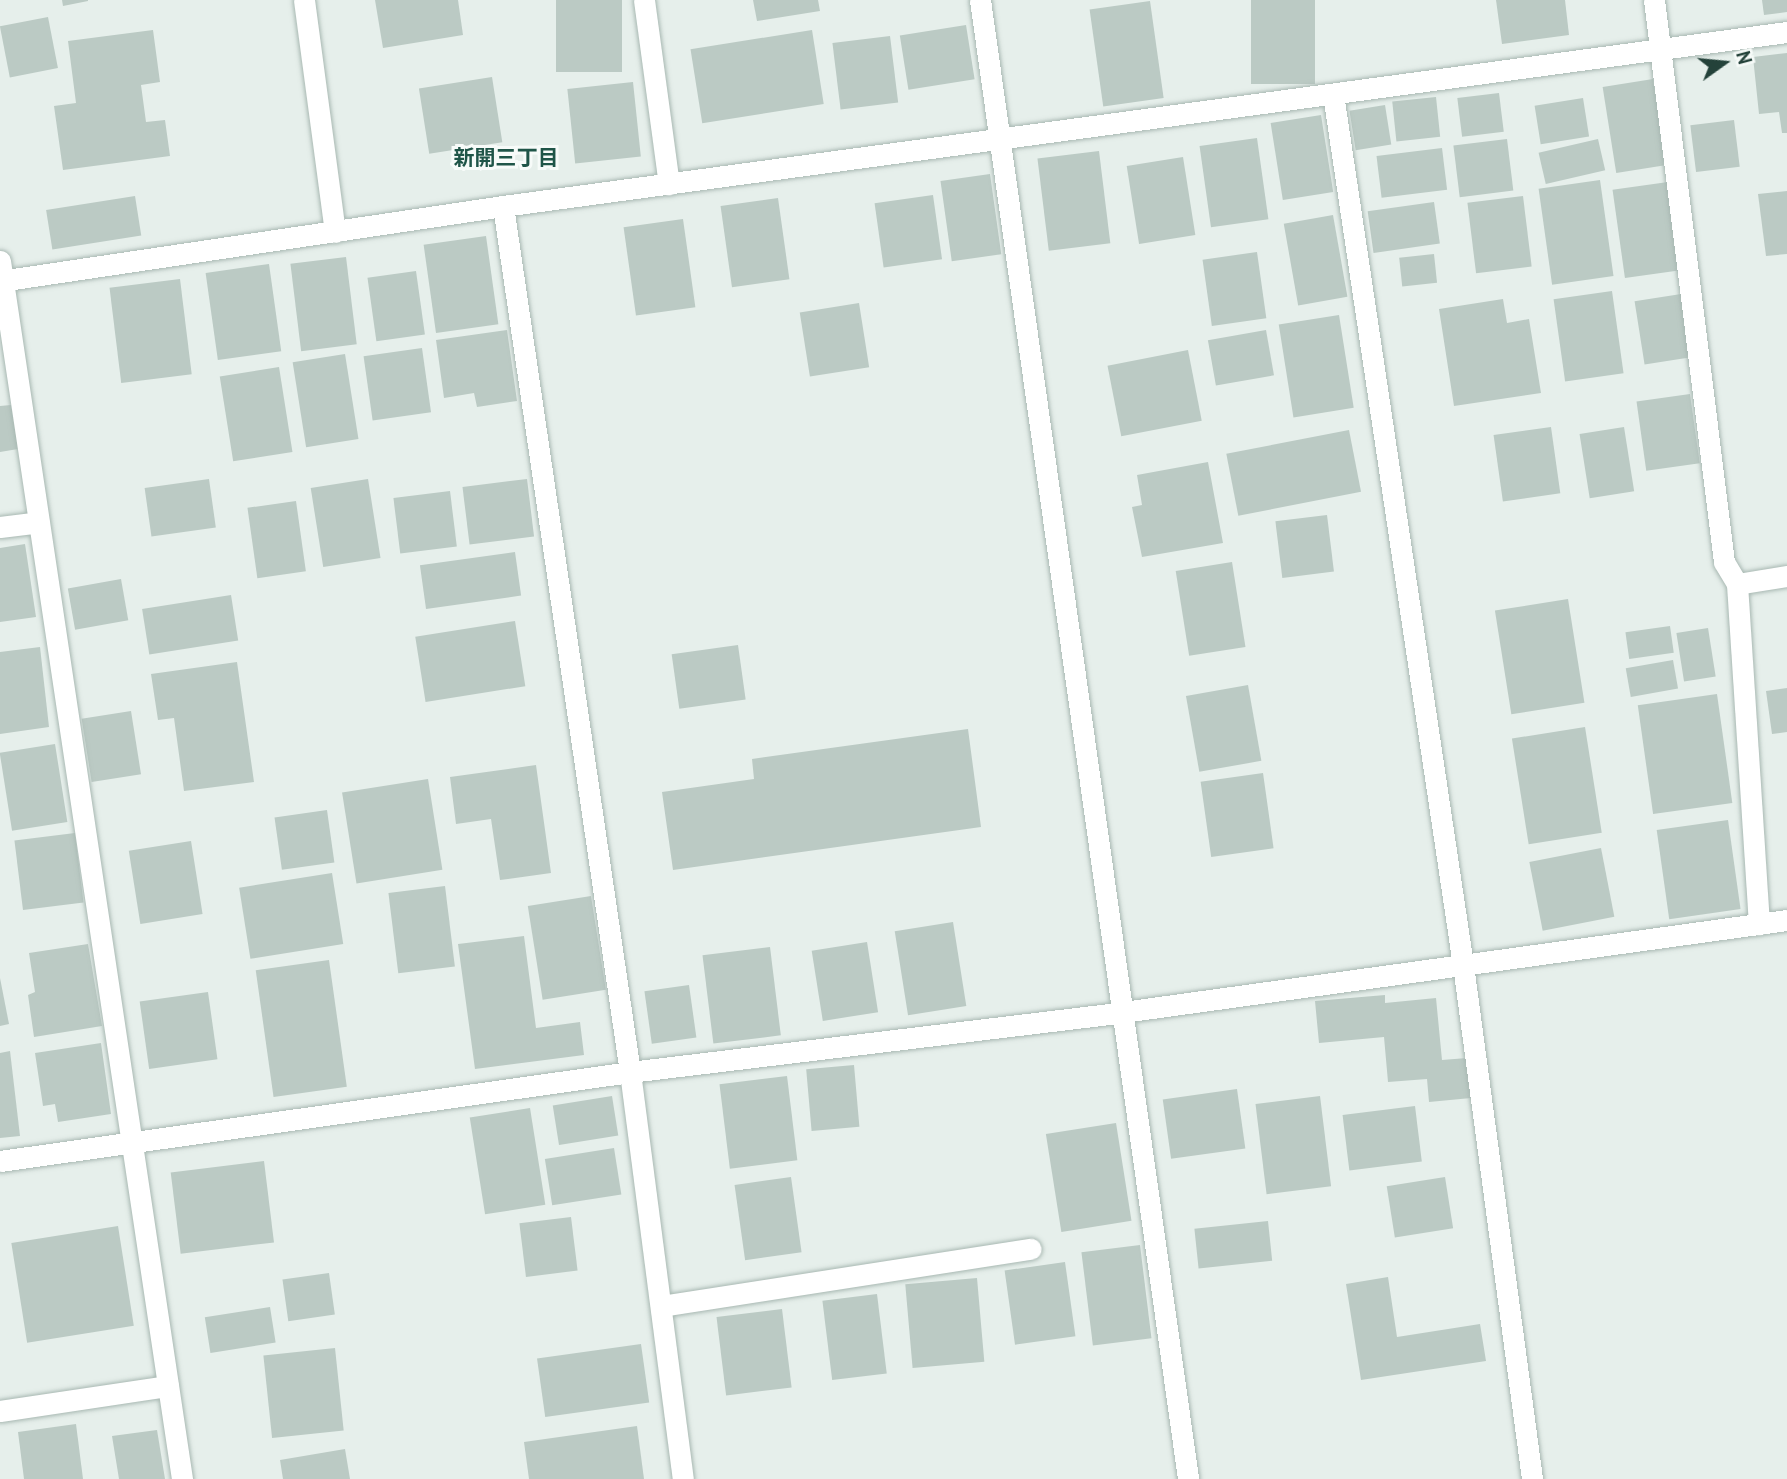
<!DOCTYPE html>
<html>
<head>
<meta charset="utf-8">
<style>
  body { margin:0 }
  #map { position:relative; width:1787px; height:1479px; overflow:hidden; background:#e6efeb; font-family:"PT Sans","Noto Sans JP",sans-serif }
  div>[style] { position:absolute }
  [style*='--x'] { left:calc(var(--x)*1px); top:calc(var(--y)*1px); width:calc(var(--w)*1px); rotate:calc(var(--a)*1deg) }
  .building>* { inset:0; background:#bbcac4; transform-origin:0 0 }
  .roads { filter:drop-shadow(0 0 2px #a8b8b2) drop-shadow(0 0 2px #a8b8b2) }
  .minor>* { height:21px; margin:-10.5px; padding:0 10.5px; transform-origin:10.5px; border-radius:10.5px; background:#fff }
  span { translate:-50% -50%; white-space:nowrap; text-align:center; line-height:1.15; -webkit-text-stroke:6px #f7fbf9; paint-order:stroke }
  .neighbourhood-label { font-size:21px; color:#1f5548; font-weight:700 }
  .north { position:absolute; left:1689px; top:28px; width:70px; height:70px; -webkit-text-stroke:5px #f7fbf9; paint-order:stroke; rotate:75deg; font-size:19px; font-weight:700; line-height:28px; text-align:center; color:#24423a }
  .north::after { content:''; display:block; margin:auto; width:24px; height:32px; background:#24423a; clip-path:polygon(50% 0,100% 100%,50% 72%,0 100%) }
</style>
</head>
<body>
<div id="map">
  <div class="building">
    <i style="clip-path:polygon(62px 0,88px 0,88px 1px,63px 6px)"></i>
    <i style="clip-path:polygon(375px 0,458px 0,463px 35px,383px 48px)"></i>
    <i style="left:556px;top:0;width:66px;height:72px"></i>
    <i style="clip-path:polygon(753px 0,818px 0,820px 11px,757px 21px)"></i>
    <i style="left:1251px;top:0;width:64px;height:84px"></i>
    <i style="clip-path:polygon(1496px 0,1565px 0,1569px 35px,1502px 44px)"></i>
    <i style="clip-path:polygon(1762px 0,1787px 0,1787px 12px,1764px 15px)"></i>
    <i style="left:1150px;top:1px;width:98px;height:61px;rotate:82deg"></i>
    <i style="left:48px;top:17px;width:52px;height:49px;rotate:79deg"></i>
    <i style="left:966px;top:25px;width:55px;height:67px;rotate:81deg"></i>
    <i style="clip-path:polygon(153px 30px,160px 82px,141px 85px,146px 122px,165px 120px,170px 156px,63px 170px,54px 106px,76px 103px,68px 41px)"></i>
    <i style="left:812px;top:30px;width:75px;height:123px;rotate:81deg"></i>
    <i style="left:890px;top:36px;width:67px;height:58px;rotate:83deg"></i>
    <i style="clip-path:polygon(1787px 53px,1787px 133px,1782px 133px,1779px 112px,1759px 114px,1753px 57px)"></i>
    <i style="left:492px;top:77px;width:66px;height:74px;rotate:81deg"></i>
    <i style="left:1653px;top:79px;width:87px;height:51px;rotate:81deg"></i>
    <i style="left:633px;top:82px;width:75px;height:66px;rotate:84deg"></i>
    <i style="left:1499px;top:93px;width:39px;height:42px;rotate:83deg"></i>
    <i style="left:1436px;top:97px;width:40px;height:44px;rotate:84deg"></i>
    <i style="left:1583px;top:98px;width:39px;height:49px;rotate:81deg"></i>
    <i style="left:1385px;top:105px;width:40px;height:36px;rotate:81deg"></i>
    <i style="left:1321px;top:115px;width:78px;height:51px;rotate:81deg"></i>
    <i style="left:1734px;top:120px;width:47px;height:44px;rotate:83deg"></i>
    <i style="left:1257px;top:138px;width:82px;height:58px;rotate:82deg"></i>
    <i style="left:1507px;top:139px;width:52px;height:54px;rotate:83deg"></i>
    <i style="left:1598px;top:139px;width:32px;height:61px;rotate:77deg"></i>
    <i style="left:1442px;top:148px;width:42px;height:66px;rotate:83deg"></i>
    <i style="left:1099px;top:151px;width:93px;height:62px;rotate:83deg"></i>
    <i style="left:1183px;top:157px;width:79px;height:57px;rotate:81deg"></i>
    <i style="left:990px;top:174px;width:81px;height:50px;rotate:82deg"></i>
    <i style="left:1600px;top:180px;width:97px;height:62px;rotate:82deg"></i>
    <i style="left:1668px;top:182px;width:89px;height:56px;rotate:82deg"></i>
    <i style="clip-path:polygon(1787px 191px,1787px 254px,1766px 256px,1758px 194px)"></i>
    <i style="left:933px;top:195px;width:65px;height:59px;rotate:82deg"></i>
    <i style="left:135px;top:196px;width:40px;height:90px;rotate:81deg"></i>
    <i style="left:1523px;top:196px;width:71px;height:56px;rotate:83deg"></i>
    <i style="left:778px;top:198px;width:82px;height:58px;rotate:82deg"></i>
    <i style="left:1434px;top:202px;width:42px;height:67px;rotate:82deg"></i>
    <i style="left:1333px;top:215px;width:83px;height:50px;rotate:80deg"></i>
    <i style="left:683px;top:219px;width:89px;height:60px;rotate:82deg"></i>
    <i style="left:486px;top:236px;width:89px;height:63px;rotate:82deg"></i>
    <i style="left:1257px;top:252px;width:67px;height:55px;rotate:82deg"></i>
    <i style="left:1434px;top:254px;width:29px;height:35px;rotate:84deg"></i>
    <i style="left:346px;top:257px;width:88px;height:56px;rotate:83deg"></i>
    <i style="left:269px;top:264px;width:88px;height:64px;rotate:82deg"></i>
    <i style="left:416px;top:271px;width:64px;height:49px;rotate:82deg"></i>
    <i style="left:180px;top:279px;width:96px;height:71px;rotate:83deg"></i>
    <i style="left:1612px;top:291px;width:83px;height:59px;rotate:82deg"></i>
    <i style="left:1681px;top:294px;width:64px;height:47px;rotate:81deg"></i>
    <i style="clip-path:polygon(1503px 299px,1507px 323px,1529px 319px,1541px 393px,1454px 406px,1439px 309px)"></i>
    <i style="left:859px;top:303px;width:65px;height:60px;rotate:81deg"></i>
    <i style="left:1339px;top:315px;width:94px;height:61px;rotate:81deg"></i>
    <i style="clip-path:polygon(507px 330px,517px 401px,477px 407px,474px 393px,444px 398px,436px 340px)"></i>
    <i style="left:1266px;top:330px;width:46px;height:59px;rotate:80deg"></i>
    <i style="left:422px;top:348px;width:65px;height:59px;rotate:82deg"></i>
    <i style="left:1188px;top:350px;width:72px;height:82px;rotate:79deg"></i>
    <i style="left:345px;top:354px;width:86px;height:53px;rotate:81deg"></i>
    <i style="left:279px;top:367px;width:86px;height:60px;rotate:81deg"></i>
    <i style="left:1690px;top:394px;width:70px;height:54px;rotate:82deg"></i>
    <i style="clip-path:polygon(11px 405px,18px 449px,0 452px,0 406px)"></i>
    <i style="left:1551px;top:427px;width:67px;height:58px;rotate:82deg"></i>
    <i style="left:1624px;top:427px;width:65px;height:45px;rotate:81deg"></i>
    <i style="left:1349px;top:430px;width:63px;height:125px;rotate:79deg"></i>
    <i style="clip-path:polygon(1208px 462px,1223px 543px,1142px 557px,1132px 507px,1142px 505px,1137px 475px)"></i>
    <i style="left:209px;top:479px;width:49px;height:65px;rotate:82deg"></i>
    <i style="left:368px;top:479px;width:80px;height:58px;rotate:81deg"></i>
    <i style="left:527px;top:479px;width:58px;height:65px;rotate:83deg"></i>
    <i style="left:450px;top:491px;width:56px;height:57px;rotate:83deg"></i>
    <i style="left:296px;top:501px;width:71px;height:49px;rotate:82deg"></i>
    <i style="left:1327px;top:515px;width:57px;height:52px;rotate:83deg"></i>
    <i style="clip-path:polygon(25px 544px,36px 617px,0 622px,0 548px)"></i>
    <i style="left:515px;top:552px;width:44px;height:96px;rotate:82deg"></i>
    <i style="left:1232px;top:562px;width:86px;height:57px;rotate:81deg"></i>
    <i style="left:121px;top:579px;width:42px;height:54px;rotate:80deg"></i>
    <i style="left:231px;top:595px;width:46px;height:90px;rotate:81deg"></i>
    <i style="left:1568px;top:599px;width:105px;height:74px;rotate:81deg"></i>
    <i style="left:515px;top:621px;width:66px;height:101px;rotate:81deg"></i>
    <i style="left:1670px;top:626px;width:27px;height:45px;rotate:82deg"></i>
    <i style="left:1708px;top:628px;width:49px;height:32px;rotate:81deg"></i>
    <i style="left:738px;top:645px;width:55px;height:67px;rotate:82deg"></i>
    <i style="clip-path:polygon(40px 647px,49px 727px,0 734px,0 652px)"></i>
    <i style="left:1673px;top:660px;width:29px;height:48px;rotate:80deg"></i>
    <i style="clip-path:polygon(237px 662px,254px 782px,184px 791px,174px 718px,158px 720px,151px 674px)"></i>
    <i style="left:1248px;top:685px;width:77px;height:63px;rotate:80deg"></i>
    <i style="clip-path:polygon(1787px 688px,1787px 732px,1772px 734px,1766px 691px)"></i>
    <i style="left:1717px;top:694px;width:110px;height:80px;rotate:82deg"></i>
    <i style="left:131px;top:711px;width:64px;height:50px;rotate:81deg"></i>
    <i style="left:1585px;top:727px;width:107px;height:74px;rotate:81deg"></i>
    <i style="clip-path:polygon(968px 729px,981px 827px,673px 870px,662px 792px,754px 779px,752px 759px)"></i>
    <i style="left:55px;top:744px;width:79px;height:56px;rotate:81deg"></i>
    <i style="clip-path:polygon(536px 765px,551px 873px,500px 880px,491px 819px,456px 824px,450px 777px)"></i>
    <i style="left:1263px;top:773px;width:76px;height:63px;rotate:82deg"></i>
    <i style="left:428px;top:779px;width:92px;height:87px;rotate:81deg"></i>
    <i style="left:327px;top:810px;width:53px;height:53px;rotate:82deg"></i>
    <i style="left:1728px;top:820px;width:90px;height:72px;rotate:82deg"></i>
    <i style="left:75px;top:833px;width:70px;height:61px;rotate:83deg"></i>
    <i style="left:191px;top:841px;width:74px;height:63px;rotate:81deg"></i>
    <i style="left:1601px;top:848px;width:70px;height:73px;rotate:79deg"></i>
    <i style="left:332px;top:873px;width:72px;height:94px;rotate:81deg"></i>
    <i style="left:445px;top:886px;width:81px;height:57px;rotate:83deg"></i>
    <i style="left:591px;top:896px;width:95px;height:64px;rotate:81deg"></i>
    <i style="left:953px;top:922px;width:85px;height:59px;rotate:81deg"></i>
    <i style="clip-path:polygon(524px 936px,536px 1028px,580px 1022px,584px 1055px,475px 1069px,458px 944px)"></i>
    <i style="left:867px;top:942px;width:71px;height:56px;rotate:81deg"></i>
    <i style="clip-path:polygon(88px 944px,102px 1026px,34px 1037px,28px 995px,35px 992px,29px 953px)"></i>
    <i style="left:770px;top:947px;width:89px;height:68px;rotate:83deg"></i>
    <i style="left:329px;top:960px;width:128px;height:74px;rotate:82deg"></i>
    <i style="clip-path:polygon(0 978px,9px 1024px,0 1026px)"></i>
    <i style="left:689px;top:985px;width:53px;height:45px;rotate:82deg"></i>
    <i style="left:208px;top:992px;width:68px;height:69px;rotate:82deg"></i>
    <i style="clip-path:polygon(1385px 995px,1385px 1003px,1436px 998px,1442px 1060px,1467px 1058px,1471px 1098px,1429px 1102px,1427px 1079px,1388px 1082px,1384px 1037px,1319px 1043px,1315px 1001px)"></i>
    <i style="clip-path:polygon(101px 1043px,111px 1114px,58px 1122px,55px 1104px,43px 1106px,35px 1053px)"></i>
    <i style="clip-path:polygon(10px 1051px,20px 1136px,0 1138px,0 1053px)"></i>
    <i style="left:854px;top:1065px;width:62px;height:48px;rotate:85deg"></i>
    <i style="left:787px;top:1076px;width:85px;height:68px;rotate:83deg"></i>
    <i style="left:1237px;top:1089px;width:60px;height:75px;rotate:82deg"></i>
    <i style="left:612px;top:1096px;width:40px;height:60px;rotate:81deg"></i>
    <i style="left:1320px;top:1096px;width:91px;height:65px;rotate:83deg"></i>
    <i style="left:1415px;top:1106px;width:56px;height:73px;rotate:83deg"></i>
    <i style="left:530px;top:1108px;width:98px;height:61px;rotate:81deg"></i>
    <i style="left:1116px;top:1123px;width:99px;height:71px;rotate:81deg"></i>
    <i style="left:614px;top:1148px;width:47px;height:70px;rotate:81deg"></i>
    <i style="left:264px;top:1161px;width:82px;height:94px;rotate:83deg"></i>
    <i style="left:791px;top:1177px;width:76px;height:57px;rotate:82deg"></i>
    <i style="left:1445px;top:1177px;width:52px;height:59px;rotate:81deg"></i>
    <i style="left:571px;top:1217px;width:54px;height:52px;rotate:83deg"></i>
    <i style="left:1268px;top:1221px;width:40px;height:74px;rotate:84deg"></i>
    <i style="left:118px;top:1226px;width:101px;height:108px;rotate:81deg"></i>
    <i style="left:1140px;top:1245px;width:94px;height:59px;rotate:83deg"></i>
    <i style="left:1065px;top:1262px;width:75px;height:61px;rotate:82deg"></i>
    <i style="left:329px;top:1273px;width:42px;height:47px;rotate:82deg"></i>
    <i style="clip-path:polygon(1388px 1277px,1397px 1337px,1480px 1324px,1486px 1361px,1361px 1380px,1346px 1284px)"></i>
    <i style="left:977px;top:1278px;width:84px;height:72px;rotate:85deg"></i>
    <i style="left:877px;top:1294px;width:80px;height:55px;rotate:83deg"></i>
    <i style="left:270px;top:1307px;width:36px;height:66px;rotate:81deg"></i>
    <i style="left:782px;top:1309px;width:79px;height:66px;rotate:83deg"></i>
    <i style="left:641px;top:1344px;width:59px;height:105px;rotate:82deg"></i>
    <i style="left:335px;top:1348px;width:83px;height:72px;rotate:84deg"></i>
    <i style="clip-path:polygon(76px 1424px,83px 1479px,24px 1479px,18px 1432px)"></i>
    <i style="clip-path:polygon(637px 1426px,644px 1479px,529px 1479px,524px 1442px)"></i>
    <i style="clip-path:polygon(157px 1430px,165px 1479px,119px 1479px,112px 1436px)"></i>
    <i style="clip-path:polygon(345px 1449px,350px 1479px,283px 1479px,280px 1460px)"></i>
  </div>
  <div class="roads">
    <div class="minor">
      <i style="--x:304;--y:0;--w:234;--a:82.4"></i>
      <i style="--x:644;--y:0;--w:186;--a:82.3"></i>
      <i style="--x:980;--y:0;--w:1494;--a:81.99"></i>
      <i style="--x:1654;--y:0;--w:566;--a:82.9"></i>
      <i style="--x:1724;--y:562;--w:26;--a:59"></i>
      <i style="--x:1737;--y:584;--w:51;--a:-9.1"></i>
      <i style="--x:1333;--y:94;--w:881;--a:81.51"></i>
      <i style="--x:1463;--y:965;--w:519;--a:82.35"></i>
      <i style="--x:503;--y:206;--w:875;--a:81.66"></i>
      <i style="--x:630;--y:1072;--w:410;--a:82.6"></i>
      <i style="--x:0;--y:261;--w:1232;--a:81.5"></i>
      <i style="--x:0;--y:281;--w:509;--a:-8.48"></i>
      <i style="--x:503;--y:206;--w:1296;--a:-7.72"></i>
      <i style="--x:0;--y:527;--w:39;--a:-7"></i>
      <i style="--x:1737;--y:584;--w:341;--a:86.3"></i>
      <i style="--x:0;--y:1161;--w:636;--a:-8.04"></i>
      <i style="--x:630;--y:1072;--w:497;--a:-6.9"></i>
      <i style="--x:1123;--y:1012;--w:670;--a:-7.89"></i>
      <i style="--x:661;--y:1306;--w:374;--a:-8.8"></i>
      <i style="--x:0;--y:1411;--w:170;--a:-8.5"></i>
    </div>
  </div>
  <div class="neighbourhood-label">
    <span style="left:506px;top:158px">新開三丁目</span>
  </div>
  <div class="north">N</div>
</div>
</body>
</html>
